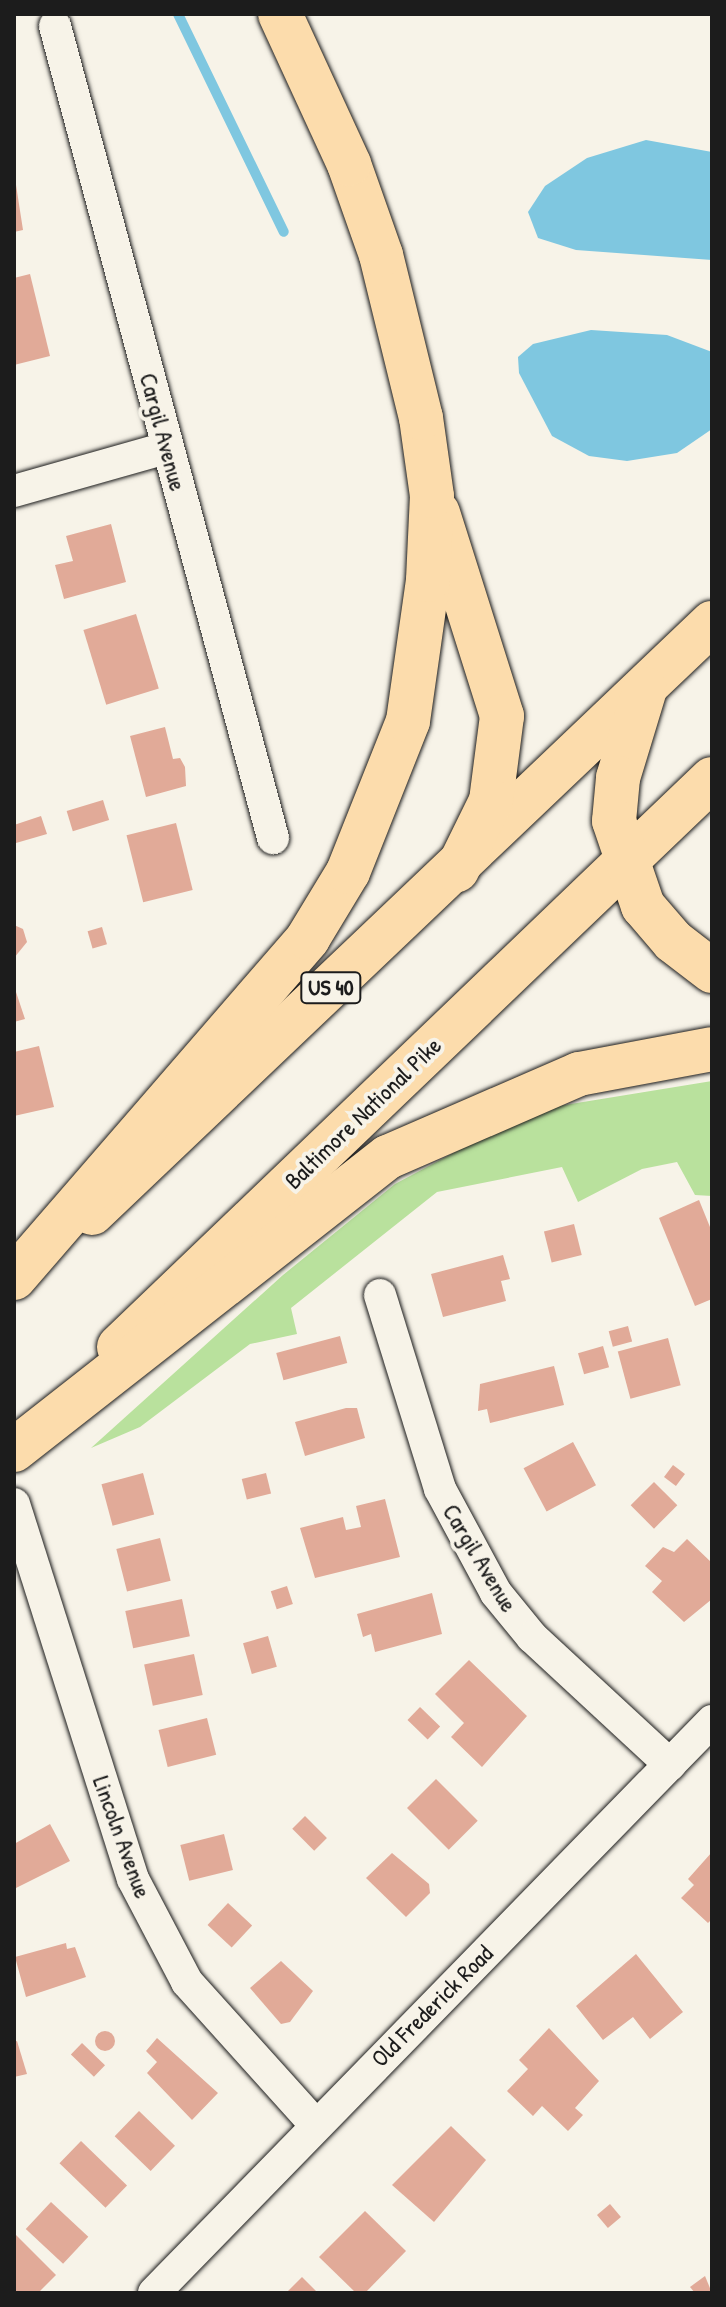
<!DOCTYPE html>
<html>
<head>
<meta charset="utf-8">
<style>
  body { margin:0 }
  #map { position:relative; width:726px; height:2307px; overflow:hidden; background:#f7f3e8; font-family:"Patrick Hand",sans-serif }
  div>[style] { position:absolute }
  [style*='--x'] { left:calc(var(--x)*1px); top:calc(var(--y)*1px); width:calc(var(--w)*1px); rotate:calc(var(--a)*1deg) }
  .green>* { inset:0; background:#b9e19d }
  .water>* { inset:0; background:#7fc7e0 }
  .stream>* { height:10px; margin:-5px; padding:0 5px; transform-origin:5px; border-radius:5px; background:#7fc7e0 }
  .building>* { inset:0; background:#e1aa98; transform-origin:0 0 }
  .round { border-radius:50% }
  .roads { filter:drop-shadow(0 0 2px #1c1c1c) drop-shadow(0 0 2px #1c1c1c) }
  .street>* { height:32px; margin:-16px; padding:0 16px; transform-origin:16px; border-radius:16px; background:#f7f3e8 }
  .primary>* { height:44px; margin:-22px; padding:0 22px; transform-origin:22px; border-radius:22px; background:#fcdcac }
  .highway>* { height:44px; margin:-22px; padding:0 22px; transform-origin:22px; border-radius:22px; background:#fcdcac }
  span { translate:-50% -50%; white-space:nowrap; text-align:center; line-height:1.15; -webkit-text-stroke:8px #f7f3e8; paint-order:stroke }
  .shield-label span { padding:2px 6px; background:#f7f3e8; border:2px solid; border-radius:6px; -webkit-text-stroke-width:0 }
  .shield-label { font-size:22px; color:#1c1c1c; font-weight:700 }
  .street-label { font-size:24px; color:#1c1c1c }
  .frame { position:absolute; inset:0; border:16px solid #1c1c1c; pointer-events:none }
</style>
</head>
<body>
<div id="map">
  <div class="green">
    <i style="clip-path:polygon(712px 1081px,712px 1196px,695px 1195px,677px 1162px,642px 1169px,578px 1202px,562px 1167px,437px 1192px,291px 1308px,297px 1334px,250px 1344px,140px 1427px,91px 1448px,283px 1275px,395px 1184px,534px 1110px)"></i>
  </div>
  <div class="water">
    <i style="clip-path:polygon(646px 140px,712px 152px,712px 260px,576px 250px,538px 238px,528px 212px,545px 186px,587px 158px)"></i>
    <i style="clip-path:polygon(591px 330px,667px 335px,712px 352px,712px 429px,677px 453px,627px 461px,589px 456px,552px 436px,519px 373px,518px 357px,533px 344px)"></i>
  </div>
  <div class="stream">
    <i style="--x:178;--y:14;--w:242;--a:64.1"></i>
  </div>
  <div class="building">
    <i style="clip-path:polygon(14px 172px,23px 230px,14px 232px)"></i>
    <i style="clip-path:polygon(30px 274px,50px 356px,14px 365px,14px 278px)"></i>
    <i style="clip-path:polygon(111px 524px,126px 582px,64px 599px,55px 565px,73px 561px,66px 536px)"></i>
    <i style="left:136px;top:614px;width:78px;height:55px;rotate:73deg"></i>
    <i style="clip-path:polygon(165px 727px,173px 759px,180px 758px,185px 767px,186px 786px,146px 797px,130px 736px)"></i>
    <i style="left:103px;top:800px;width:21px;height:38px;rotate:73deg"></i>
    <i style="clip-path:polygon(41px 816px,47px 834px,16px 843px,14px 825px)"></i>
    <i style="left:176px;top:823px;width:69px;height:51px;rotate:76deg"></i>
    <i style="clip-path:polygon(14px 925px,23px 929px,27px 942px,14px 958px)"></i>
    <i style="left:102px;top:927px;width:18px;height:15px;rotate:74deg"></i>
    <i style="clip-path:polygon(14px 986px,25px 1019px,14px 1022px)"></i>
    <i style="clip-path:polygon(39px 1046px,54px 1107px,14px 1116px,14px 1052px)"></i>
    <i style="clip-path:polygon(699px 1200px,712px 1232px,712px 1299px,695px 1306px,659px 1218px)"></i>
    <i style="left:574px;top:1224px;width:32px;height:31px;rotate:76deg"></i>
    <i style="clip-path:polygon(503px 1255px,510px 1279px,501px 1281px,506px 1301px,443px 1317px,431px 1274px)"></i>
    <i style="left:628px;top:1326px;width:16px;height:20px;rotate:75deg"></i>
    <i style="left:340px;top:1336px;width:28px;height:66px;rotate:75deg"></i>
    <i style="left:668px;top:1338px;width:49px;height:52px;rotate:75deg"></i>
    <i style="left:603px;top:1346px;width:22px;height:26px;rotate:74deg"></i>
    <i style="clip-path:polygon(554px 1366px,564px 1405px,490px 1423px,487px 1409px,478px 1411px,480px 1384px)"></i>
    <i style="clip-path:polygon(346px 1408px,357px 1408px,365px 1438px,305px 1456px,295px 1422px)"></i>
    <i style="left:573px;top:1442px;width:49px;height:56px;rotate:62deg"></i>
    <i style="left:673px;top:1465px;width:15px;height:15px;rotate:37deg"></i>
    <i style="left:143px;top:1473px;width:43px;height:43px;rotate:75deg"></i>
    <i style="left:266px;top:1473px;width:21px;height:25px;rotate:76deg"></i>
    <i style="left:654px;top:1482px;width:33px;height:33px;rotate:45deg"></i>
    <i style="clip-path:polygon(385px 1499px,400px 1557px,315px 1578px,300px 1528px,343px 1517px,346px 1530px,361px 1527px,356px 1506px)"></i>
    <i style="left:160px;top:1538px;width:44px;height:45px;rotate:76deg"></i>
    <i style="clip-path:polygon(687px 1539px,712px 1563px,712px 1599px,684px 1622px,652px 1592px,662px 1581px,645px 1566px,663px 1547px,674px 1552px)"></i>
    <i style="left:287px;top:1586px;width:19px;height:17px;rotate:72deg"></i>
    <i style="clip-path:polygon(432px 1593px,442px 1634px,375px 1652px,371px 1634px,363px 1637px,357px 1614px)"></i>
    <i style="left:182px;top:1599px;width:38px;height:58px;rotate:78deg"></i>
    <i style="left:268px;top:1636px;width:32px;height:26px;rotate:74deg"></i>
    <i style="left:194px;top:1654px;width:42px;height:51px;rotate:78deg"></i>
    <i style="clip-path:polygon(469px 1660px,527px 1716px,482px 1767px,451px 1737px,464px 1723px,435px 1694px)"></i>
    <i style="left:420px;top:1707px;width:28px;height:18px;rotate:44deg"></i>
    <i style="left:207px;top:1718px;width:38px;height:50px;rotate:76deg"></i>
    <i style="left:436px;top:1779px;width:59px;height:41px;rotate:45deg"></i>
    <i style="left:305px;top:1816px;width:31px;height:18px;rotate:45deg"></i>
    <i style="clip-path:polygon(50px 1824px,70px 1861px,14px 1889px,14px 1844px)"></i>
    <i style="left:224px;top:1834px;width:37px;height:45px;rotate:76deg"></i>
    <i style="clip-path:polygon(712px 1852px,712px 1919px,708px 1923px,681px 1898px,694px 1885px,688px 1879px)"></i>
    <i style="clip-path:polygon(392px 1853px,429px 1884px,430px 1893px,406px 1917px,366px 1878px)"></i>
    <i style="left:228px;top:1903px;width:33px;height:30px;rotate:43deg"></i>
    <i style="clip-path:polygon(66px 1943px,67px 1949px,75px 1947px,86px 1977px,26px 1997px,15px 1957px)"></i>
    <i style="clip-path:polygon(636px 1954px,683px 2012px,650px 2039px,633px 2017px,603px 2040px,576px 2006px)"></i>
    <i style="clip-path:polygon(281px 1961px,313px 1991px,290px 2022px,281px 2024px,250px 1988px)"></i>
    <i style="clip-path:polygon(549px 2028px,599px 2081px,575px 2108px,583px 2115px,568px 2131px,542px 2106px,533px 2116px,507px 2091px,528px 2069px,519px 2060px)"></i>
    <i class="round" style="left:95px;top:2031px;width:20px;height:20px"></i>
    <i style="clip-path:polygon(157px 2038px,218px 2093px,192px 2120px,147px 2073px,157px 2062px,146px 2051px)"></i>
    <i style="clip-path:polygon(17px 2041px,27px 2074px,14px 2077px,14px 2042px)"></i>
    <i style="left:82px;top:2043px;width:32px;height:16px;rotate:44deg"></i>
    <i style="left:139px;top:2111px;width:50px;height:35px;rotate:44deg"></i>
    <i style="clip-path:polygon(451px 2126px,486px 2160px,434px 2222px,392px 2185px)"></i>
    <i style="left:81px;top:2141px;width:64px;height:31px;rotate:44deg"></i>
    <i style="left:51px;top:2202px;width:51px;height:37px;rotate:43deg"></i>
    <i style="left:610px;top:2204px;width:17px;height:17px;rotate:50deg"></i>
    <i style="clip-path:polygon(365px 2211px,406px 2251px,365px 2293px,356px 2293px,319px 2257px)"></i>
    <i style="clip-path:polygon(14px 2233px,56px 2275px,38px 2293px,14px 2293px)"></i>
    <i style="clip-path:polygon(705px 2276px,712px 2293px,695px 2293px,690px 2287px)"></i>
    <i style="clip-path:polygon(302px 2277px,318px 2293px,286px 2293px)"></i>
  </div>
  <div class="roads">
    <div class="street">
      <i style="--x:55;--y:26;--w:841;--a:74.97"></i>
      <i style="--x:14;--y:491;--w:158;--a:-15.8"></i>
      <i style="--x:380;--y:1295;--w:203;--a:72.8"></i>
      <i style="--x:440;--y:1489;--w:118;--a:61.7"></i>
      <i style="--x:496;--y:1593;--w:57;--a:50.7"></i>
      <i style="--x:532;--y:1637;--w:188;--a:42.8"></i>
      <i style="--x:14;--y:1504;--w:393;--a:72.4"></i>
      <i style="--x:133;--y:1879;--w:116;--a:62.3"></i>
      <i style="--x:187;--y:1982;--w:191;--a:48"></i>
      <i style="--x:154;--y:2293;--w:799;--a:-45.71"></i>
    </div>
    <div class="primary">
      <i style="--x:92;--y:1213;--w:856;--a:-43.58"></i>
      <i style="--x:119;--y:1347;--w:821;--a:-43.77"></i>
    </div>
    <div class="highway">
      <i style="--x:438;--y:513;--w:213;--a:72.5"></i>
      <i style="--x:502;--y:716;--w:86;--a:97.4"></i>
      <i style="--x:491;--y:801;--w:77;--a:116.2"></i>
      <i style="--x:645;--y:689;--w:93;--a:106.9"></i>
      <i style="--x:618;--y:778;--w:43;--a:95.3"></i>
      <i style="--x:614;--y:821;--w:90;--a:71.2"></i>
      <i style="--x:643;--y:906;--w:46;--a:49.4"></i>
      <i style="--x:673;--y:941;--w:49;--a:37.6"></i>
      <i style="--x:14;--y:1278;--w:449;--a:-49.1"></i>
      <i style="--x:308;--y:938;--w:77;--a:-58.8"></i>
      <i style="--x:348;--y:872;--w:162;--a:-68.3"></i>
      <i style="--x:408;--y:721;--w:142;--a:-81.9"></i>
      <i style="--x:428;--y:580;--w:84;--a:-87.3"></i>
      <i style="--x:432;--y:496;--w:79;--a:-98"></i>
      <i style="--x:421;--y:418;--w:168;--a:-103.8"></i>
      <i style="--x:381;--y:255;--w:96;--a:-109.4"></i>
      <i style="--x:349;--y:164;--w:165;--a:-114.7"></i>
      <i style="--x:14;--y:1450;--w:475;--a:-38.1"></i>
      <i style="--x:388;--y:1157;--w:208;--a:-23.5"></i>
      <i style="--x:579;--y:1074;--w:135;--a:-10.6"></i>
    </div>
  </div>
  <div class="shield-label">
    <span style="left:331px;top:988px">US 40</span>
  </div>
  <div class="street-label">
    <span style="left:163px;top:432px;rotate:75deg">Cargil Avenue</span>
    <span style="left:363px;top:1113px;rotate:-44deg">Baltimore National Pike</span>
    <span style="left:480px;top:1558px;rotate:59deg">Cargil Avenue</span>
    <span style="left:122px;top:1837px;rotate:70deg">Lincoln Avenue</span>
    <span style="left:432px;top:2006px;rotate:-45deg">Old Frederick Road</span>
  </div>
  <div class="frame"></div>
</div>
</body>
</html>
